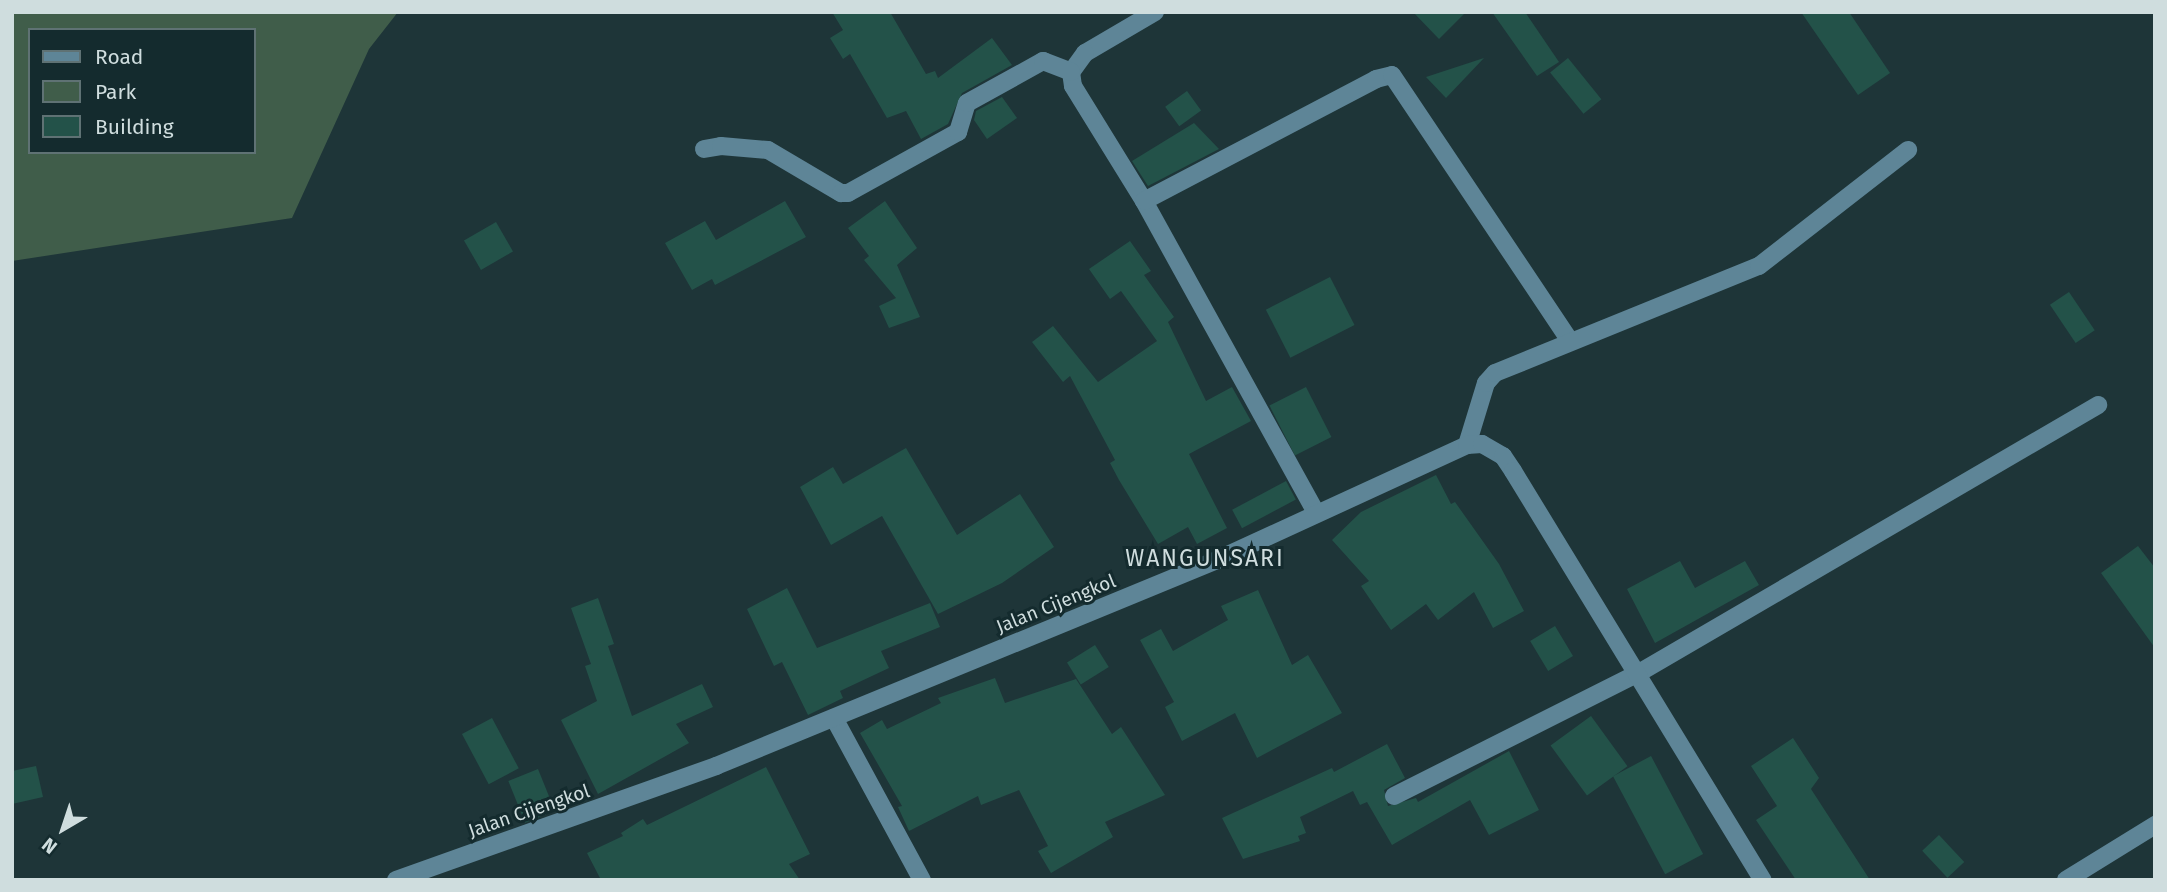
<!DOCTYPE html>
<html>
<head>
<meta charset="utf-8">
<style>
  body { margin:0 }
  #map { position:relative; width:2167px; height:892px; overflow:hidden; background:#1e3538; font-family:"Fira Sans",sans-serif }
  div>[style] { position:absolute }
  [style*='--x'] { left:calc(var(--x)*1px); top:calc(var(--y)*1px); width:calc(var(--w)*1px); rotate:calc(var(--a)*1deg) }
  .green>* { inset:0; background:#405d4a }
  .building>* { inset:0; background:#235249; transform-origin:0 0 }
  .minor>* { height:18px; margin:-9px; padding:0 9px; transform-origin:9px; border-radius:9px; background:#5e8597 }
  span { translate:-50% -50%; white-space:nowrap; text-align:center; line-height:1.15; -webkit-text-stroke:6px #142b2e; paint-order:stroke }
  .street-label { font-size:19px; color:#cfddde }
  .quarter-label { font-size:23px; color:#cfddde; letter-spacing:2px }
  .frame { position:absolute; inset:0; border:14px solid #cfddde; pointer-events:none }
  .legend { position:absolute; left:28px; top:28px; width:228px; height:126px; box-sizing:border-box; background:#142b2e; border:2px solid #5f7274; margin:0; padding:9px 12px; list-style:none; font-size:21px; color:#cfddde }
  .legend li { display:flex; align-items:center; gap:14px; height:35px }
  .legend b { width:35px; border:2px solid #5f7274 }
  .north { position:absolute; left:28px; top:794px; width:70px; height:70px; -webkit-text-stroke:5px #142b2e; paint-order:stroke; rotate:219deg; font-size:19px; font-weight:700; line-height:28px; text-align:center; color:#cfddde }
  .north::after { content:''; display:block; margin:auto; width:24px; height:32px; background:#cfddde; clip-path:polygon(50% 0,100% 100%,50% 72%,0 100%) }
</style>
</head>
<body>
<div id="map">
  <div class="green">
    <i style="clip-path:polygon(evenodd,12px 12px,398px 12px,369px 49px,292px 218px,12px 261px,12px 12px,30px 30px,254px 30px,254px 152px,30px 152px,30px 30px)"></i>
  </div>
  <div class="building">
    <i style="clip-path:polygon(832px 12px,890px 12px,926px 74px,935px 71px,938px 78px,992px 38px,1012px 65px,962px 93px,948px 124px,921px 139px,906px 111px,887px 118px,850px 54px,843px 59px,830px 38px,843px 30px)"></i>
    <i style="clip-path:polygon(1413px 12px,1466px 12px,1439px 39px)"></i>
    <i style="clip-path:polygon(1492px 12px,1525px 12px,1559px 62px,1537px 76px)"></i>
    <i style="clip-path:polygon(1801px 12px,1849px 12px,1890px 73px,1858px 95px)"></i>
    <i style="clip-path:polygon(1484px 58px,1446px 98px,1426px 77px)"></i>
    <i style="left:1568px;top:58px;width:53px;height:23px;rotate:51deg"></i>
    <i style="left:1187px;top:91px;width:24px;height:27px;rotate:54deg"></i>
    <i style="clip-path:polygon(1002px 97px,1017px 118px,987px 139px,974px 120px,976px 111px)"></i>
    <i style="clip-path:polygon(1194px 123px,1219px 149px,1148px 186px,1132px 161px)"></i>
    <i style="clip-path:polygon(785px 201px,806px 237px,715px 285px,712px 279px,692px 290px,665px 243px,705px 221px,716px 240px)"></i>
    <i style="clip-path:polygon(885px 201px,917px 248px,897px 265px,920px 317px,889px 328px,879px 306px,896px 298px,864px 260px,869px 256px,848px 228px)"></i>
    <i style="left:496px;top:222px;width:34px;height:37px;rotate:60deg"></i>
    <i style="clip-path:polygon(1130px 241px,1151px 271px,1144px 275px,1174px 317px,1168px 322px,1206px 401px,1232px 387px,1251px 421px,1189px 454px,1227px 528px,1197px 544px,1188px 527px,1158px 544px,1119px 480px,1110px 463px,1115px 460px,1070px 376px,1063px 382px,1032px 342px,1053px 326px,1098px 382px,1157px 341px,1121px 291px,1110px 299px,1089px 269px)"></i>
    <i style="left:1330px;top:277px;width:54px;height:72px;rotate:63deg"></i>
    <i style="left:2069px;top:292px;width:46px;height:23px;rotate:56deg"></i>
    <i style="left:1306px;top:387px;width:56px;height:41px;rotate:63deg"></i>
    <i style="clip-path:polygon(906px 448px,957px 535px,1020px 494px,1054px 547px,1002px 583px,938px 614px,882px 516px,831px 545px,800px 487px,833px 467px,843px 484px)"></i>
    <i style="clip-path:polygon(1436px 475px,1451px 504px,1455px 502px,1499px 564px,1524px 611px,1493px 628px,1474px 592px,1438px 620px,1426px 604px,1391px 630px,1361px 586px,1369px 581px,1332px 540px,1361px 512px)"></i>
    <i style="left:1286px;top:481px;width:21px;height:61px;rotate:62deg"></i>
    <i style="clip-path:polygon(2138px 546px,2155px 568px,2155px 648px,2101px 573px)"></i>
    <i style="clip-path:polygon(1680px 561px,1695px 588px,1745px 561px,1759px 585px,1655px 643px,1627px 589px)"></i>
    <i style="clip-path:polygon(787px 588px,817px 648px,930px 603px,940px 627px,881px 651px,889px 668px,840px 691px,843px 698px,808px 715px,782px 662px,774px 666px,747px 609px)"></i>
    <i style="clip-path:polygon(1258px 590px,1292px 665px,1308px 655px,1342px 713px,1257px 758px,1235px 713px,1182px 741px,1165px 707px,1174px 702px,1140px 640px,1161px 629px,1173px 651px,1228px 620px,1221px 606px)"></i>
    <i style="clip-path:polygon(598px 598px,614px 644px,608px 646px,632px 716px,702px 684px,713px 707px,676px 724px,689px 743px,598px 794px,561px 720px,597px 701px,585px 666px,591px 664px,571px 608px)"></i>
    <i style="left:1555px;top:626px;width:35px;height:29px;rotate:59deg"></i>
    <i style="left:1095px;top:645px;width:26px;height:33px;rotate:58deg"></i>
    <i style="clip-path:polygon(995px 678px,1005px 703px,1076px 679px,1112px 734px,1121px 727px,1165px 795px,1105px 822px,1113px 837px,1051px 873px,1038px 851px,1048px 846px,1019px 790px,981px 805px,978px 796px,909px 831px,898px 807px,902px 806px,860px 733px,882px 720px,887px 729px,941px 703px,938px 698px)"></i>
    <i style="left:1591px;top:716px;width:62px;height:50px;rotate:54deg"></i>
    <i style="left:492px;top:718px;width:57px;height:34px;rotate:62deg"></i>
    <i style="clip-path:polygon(1793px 738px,1819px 778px,1811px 789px,1870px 880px,1796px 880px,1756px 820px,1777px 806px,1751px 766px)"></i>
    <i style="clip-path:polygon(1387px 744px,1405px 778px,1384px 790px,1388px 806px,1416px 798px,1418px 802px,1509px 751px,1539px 810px,1489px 835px,1470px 800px,1392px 845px,1367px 802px,1360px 805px,1353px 791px,1300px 817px,1306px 833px,1298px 836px,1300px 841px,1243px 859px,1222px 818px,1332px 768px,1334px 772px)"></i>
    <i style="left:1651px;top:756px;width:111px;height:43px;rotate:62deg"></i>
    <i style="clip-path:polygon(36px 766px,43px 797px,12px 804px,12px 771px)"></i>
    <i style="clip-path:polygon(766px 767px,810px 854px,789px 864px,800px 880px,601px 880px,587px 853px,623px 836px,621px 833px,643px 819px,647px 825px)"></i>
    <i style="left:538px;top:769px;width:45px;height:32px;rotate:68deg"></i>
    <i style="left:1939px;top:835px;width:37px;height:23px;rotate:47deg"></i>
  </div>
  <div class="minor">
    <i style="--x:1155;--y:12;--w:81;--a:149.6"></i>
    <i style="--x:1085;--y:53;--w:24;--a:126"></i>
    <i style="--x:1071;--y:72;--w:14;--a:82"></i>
    <i style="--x:1073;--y:86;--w:135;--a:58.3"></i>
    <i style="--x:1144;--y:201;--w:355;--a:61.1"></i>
    <i style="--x:704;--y:149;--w:17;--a:-10"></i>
    <i style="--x:721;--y:146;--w:47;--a:4.9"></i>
    <i style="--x:768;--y:150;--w:85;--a:30.5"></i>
    <i style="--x:841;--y:193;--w:7;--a:0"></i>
    <i style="--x:848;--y:193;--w:126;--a:-29"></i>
    <i style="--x:958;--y:132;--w:30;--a:-73"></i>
    <i style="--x:967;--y:103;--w:87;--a:-28.9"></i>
    <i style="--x:1043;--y:61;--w:30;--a:21"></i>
    <i style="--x:1144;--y:201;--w:262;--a:-27.7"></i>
    <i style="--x:1376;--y:79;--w:16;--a:-14"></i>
    <i style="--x:1392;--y:75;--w:320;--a:56.2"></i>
    <i style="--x:1467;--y:445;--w:65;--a:-73"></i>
    <i style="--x:1486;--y:383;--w:13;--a:-48"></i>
    <i style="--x:1495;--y:373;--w:285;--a:-22.1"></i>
    <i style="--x:1759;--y:266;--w:189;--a:-37.9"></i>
    <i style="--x:834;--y:718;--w:184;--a:61.5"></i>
    <i style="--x:1394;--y:796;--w:272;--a:-26.7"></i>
    <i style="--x:1637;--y:674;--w:534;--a:-30.26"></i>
    <i style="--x:396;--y:880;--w:340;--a:-19.6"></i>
    <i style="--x:716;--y:766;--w:542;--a:-22.35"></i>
    <i style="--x:1217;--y:560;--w:275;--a:-24.7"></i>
    <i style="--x:1467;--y:445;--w:15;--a:-4"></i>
    <i style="--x:1482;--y:444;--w:24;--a:30"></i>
    <i style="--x:1503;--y:456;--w:18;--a:56"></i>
    <i style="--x:1513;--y:471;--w:479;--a:58.6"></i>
    <i style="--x:2066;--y:880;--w:105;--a:-31.7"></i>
  </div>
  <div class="street-label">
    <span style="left:1056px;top:604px;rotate:-22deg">Jalan Cijengkol</span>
    <span style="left:529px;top:811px;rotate:-19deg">Jalan Cijengkol</span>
  </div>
  <div class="quarter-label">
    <span style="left:1205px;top:558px">WANGUNSARI</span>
  </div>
  <div class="frame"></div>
  <ul class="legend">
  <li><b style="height:9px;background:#5e8597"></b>Road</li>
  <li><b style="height:19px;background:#405d4a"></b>Park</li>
  <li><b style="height:19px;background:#235249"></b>Building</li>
  </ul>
  <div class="north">N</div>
</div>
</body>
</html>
